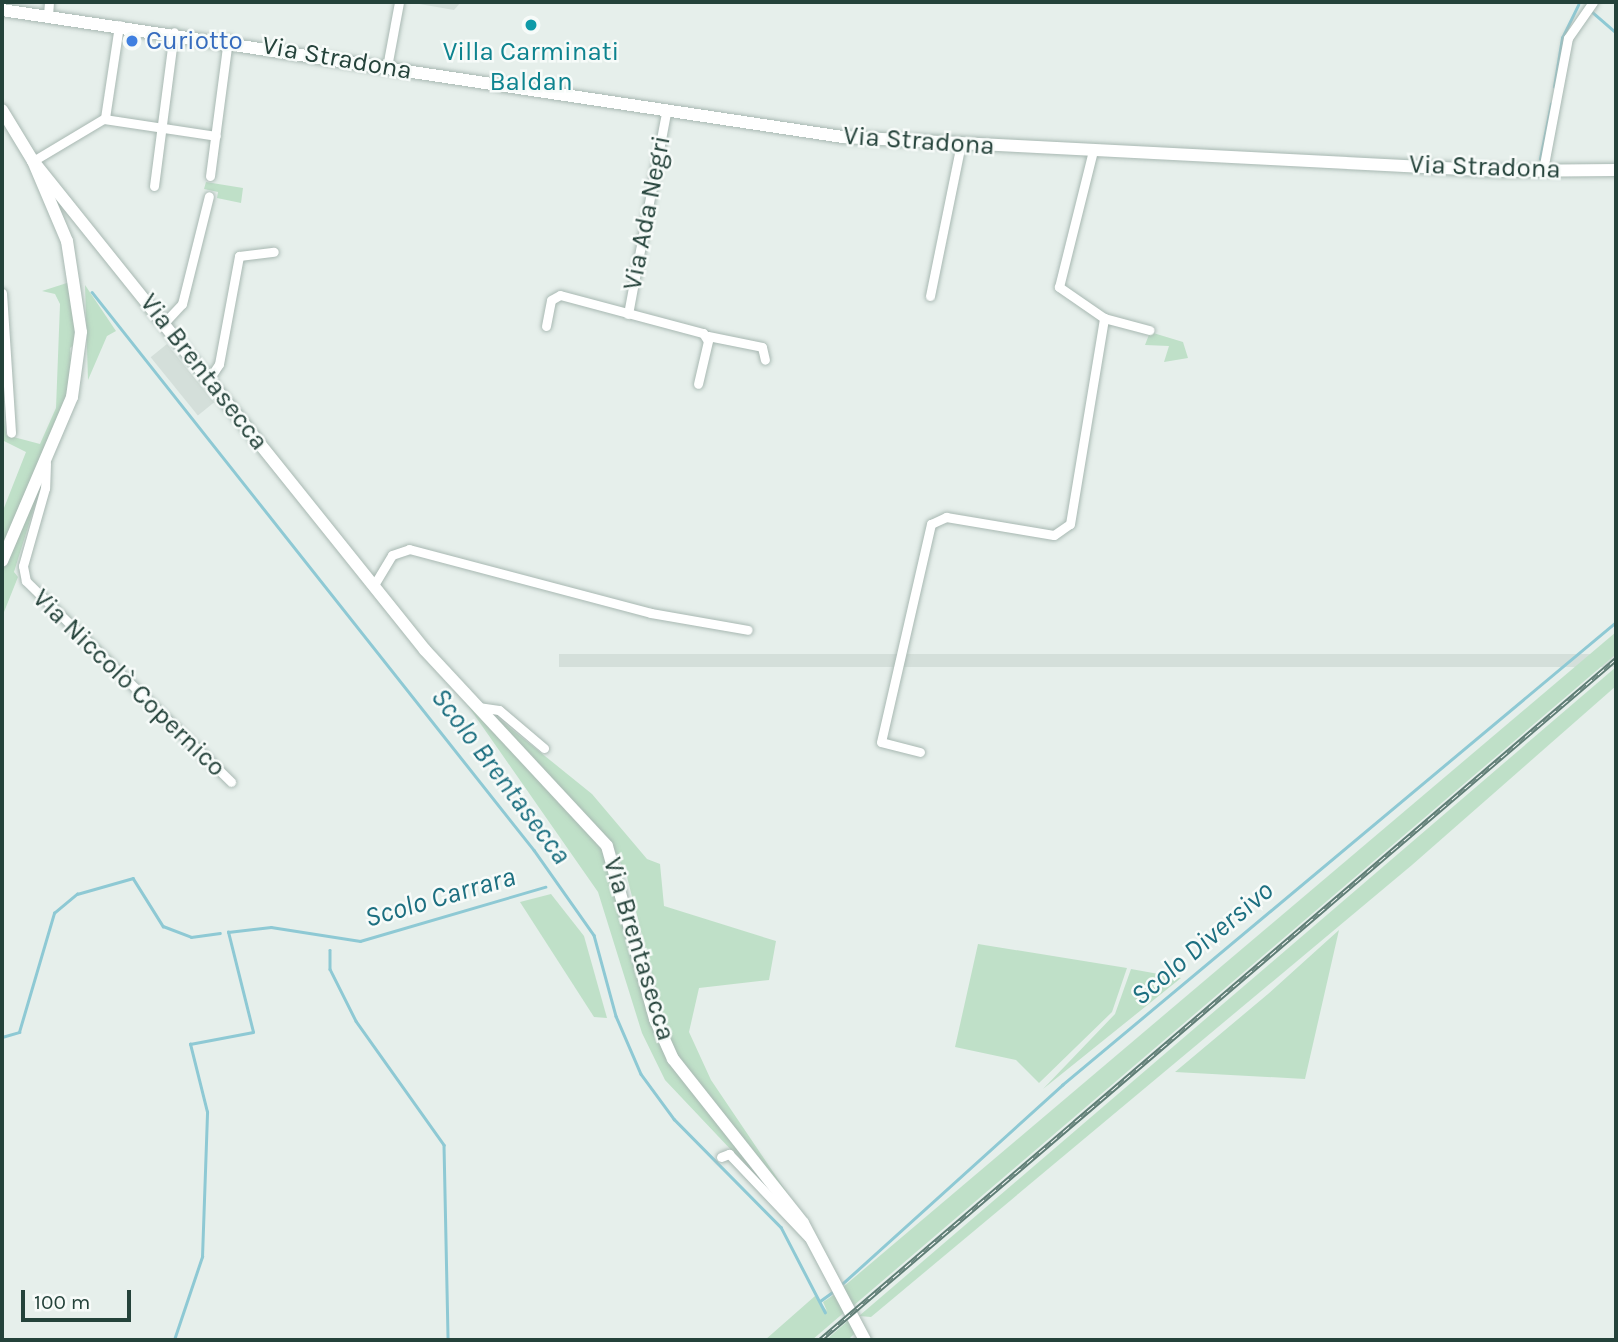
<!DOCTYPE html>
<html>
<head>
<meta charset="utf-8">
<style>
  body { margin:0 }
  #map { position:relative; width:1618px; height:1342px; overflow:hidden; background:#e6efeb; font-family:Karla,sans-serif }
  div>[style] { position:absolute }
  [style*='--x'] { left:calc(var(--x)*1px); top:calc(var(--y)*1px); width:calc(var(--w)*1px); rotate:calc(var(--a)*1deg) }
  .built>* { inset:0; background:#d4dfda; transform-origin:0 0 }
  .green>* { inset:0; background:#bfe0c8 }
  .stream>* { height:2.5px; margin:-1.25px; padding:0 1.25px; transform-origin:1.25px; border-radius:1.25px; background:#8ec9d4 }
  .roads { filter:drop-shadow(0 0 2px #a8b8b2) drop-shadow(0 0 2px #a8b8b2) }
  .street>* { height:9px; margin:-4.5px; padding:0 4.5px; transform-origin:4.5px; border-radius:4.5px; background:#fff }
  .secondary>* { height:12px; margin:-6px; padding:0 6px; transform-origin:6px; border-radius:6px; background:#fff }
  .rail>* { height:5px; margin-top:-2.5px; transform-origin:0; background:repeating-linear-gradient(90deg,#f7fbf9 0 8px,#5f7d75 0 16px); box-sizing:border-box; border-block:2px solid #5f7d75 }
  .dots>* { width:19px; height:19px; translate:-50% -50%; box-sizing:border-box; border:4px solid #f7fbf9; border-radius:50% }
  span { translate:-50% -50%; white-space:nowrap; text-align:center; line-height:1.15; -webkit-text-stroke:5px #f7fbf9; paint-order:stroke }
  .shop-label { font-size:26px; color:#366cbe }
  .left { translate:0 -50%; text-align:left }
  .culture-label { font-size:26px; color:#0d838f }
  .street-label { font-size:26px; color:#24423a }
  .water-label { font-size:28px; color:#1c6f80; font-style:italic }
  .frame { position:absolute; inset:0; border:4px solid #24423a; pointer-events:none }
  .scale { position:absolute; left:21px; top:1290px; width:110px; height:32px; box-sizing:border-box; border:4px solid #24423a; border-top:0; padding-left:9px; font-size:21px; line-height:24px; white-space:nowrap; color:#24423a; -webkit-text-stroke:5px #f7fbf9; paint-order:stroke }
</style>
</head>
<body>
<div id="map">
  <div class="built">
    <i style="clip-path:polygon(408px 2px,461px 2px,454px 10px)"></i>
    <i style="left:167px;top:344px;width:75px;height:21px;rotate:51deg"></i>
    <i style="left:1616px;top:654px;width:13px;height:1057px;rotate:90deg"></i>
  </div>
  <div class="green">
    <i style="clip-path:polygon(206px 182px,243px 188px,241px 203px,217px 198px,218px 192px,204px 189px)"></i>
    <i style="clip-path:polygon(70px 282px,77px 342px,70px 348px,72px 383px,2px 550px,2px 513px,26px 452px,2px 440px,2px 402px,6px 435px,40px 444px,56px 408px,60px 304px,55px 294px,42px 291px)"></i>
    <i style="clip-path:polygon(85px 285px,116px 331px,107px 336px,88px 380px)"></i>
    <i style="clip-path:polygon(1150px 332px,1183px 342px,1188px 358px,1164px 362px,1169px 346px,1145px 345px)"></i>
    <i style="clip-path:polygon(45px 472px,14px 572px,18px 577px,2px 617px,2px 571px)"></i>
    <i style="clip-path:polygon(1616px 632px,1616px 654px,853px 1306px,843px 1287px)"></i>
    <i style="clip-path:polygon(1616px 667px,1616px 686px,1412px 865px,871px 1317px,859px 1316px)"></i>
    <i style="clip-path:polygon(457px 690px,612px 859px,673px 1068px,787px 1209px,665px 1080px,642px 1033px,598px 892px)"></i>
    <i style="clip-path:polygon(488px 710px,592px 794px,647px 859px,660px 864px,664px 906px,776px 941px,769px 980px,699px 988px,689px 1032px,711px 1080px,798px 1209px,686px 1074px,669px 1040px,627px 877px,614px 849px)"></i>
    <i style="clip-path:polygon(551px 894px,584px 936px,607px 1018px,594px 1017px,520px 902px)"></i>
    <i style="clip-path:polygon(1339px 930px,1305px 1079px,1175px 1072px,1268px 994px)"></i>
    <i style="clip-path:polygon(978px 944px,1127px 968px,1112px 1012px,1039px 1083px,1016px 1060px,955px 1047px)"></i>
    <i style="clip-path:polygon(1131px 969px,1181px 978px,1043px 1089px,1115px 1014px)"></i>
    <i style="clip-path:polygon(838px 1292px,847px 1310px,812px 1340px,765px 1340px,815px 1296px,827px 1311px,823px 1302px)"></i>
    <i style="clip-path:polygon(851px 1318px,857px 1331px,848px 1340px,826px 1340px)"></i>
  </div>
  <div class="stream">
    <i style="--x:1590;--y:10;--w:35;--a:41"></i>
    <i style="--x:1554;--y:87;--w:50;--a:-80.7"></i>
    <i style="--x:1562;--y:38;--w:37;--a:-64"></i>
    <i style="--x:1540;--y:159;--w:56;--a:-78.7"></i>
    <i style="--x:92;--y:292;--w:712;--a:51.62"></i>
    <i style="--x:534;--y:850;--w:104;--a:54.8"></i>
    <i style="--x:594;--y:935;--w:84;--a:74.8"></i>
    <i style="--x:616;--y:1016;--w:63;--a:66.7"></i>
    <i style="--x:641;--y:1074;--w:56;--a:53.7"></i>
    <i style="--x:674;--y:1119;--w:152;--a:45.3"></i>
    <i style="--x:781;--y:1227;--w:96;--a:62.6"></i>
    <i style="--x:330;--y:950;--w:19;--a:90"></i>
    <i style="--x:330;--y:969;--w:58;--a:63.4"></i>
    <i style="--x:356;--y:1021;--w:152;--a:54.6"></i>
    <i style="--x:444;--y:1145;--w:195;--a:88.8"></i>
    <i style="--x:2;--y:1037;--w:18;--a:-16"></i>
    <i style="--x:19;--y:1032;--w:124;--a:-73.6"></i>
    <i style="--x:54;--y:913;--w:30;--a:-40"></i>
    <i style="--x:77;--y:894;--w:58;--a:-15.9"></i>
    <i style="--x:133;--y:878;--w:57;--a:58"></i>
    <i style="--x:163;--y:926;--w:30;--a:21"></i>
    <i style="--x:191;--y:937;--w:29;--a:-8"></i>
    <i style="--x:842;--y:1284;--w:297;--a:-42.1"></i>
    <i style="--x:1062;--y:1085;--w:722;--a:-39.89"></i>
    <i style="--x:820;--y:1301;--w:17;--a:-36"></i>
    <i style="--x:174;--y:1340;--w:88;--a:-71.4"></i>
    <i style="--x:202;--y:1257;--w:145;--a:-88"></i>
    <i style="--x:207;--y:1112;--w:70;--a:-104"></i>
    <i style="--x:190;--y:1044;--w:64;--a:-10.8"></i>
    <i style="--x:253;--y:1032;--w:103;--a:-104"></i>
    <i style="--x:228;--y:932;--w:43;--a:-6.6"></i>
    <i style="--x:271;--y:927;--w:90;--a:8.9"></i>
    <i style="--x:360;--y:941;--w:193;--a:-16.3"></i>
  </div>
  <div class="roads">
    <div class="street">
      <i style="--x:48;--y:16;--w:14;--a:-86"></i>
      <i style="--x:387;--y:67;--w:66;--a:-79.5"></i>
      <i style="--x:104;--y:119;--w:113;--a:8.6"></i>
      <i style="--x:33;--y:161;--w:84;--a:-30.8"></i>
      <i style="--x:105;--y:118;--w:94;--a:-81.4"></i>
      <i style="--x:1543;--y:170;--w:134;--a:-79.3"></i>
      <i style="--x:1568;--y:38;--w:44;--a:-55.2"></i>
      <i style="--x:210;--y:176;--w:138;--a:-82.5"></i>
      <i style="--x:154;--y:186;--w:155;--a:-82.6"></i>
      <i style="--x:2;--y:293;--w:140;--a:86.3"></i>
      <i style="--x:930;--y:296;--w:155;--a:-78.5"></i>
      <i style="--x:628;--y:314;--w:205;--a:-79.3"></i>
      <i style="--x:1104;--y:318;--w:47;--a:14.9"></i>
      <i style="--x:165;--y:322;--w:25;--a:-47"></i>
      <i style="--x:182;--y:304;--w:111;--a:-76"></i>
      <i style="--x:546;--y:326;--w:26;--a:-79"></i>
      <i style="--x:551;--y:300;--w:10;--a:-29"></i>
      <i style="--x:560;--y:295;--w:148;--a:14.9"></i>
      <i style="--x:703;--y:333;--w:9;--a:58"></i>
      <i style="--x:708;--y:341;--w:44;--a:103.1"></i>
      <i style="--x:708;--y:336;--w:55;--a:11.5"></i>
      <i style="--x:762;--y:347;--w:13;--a:77"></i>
      <i style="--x:209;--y:379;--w:18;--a:-56"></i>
      <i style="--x:219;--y:364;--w:110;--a:-79.5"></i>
      <i style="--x:239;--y:256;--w:35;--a:-7"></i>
      <i style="--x:46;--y:463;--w:25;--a:92"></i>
      <i style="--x:45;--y:488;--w:81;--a:105.8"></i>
      <i style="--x:23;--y:566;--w:15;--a:79"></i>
      <i style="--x:26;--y:581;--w:287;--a:44.4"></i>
      <i style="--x:374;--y:585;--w:35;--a:-59"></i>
      <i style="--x:392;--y:555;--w:18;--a:-19"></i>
      <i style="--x:409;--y:549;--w:250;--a:14.8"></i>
      <i style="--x:651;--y:613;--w:98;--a:9.9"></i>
      <i style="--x:478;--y:707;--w:21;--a:8"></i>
      <i style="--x:499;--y:710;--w:59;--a:40.2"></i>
      <i style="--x:920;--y:752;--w:40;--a:-165.6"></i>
      <i style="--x:881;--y:742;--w:224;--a:-77.1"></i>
      <i style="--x:931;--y:524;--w:17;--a:-25"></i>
      <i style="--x:946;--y:517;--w:109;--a:9.5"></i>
      <i style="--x:1054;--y:535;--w:19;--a:-35"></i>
      <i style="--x:1070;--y:524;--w:209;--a:-80.6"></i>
      <i style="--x:1104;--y:318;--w:55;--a:-145.4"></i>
      <i style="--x:1059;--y:287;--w:140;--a:-76"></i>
      <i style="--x:721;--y:1157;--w:9;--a:-21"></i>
      <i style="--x:729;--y:1154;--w:115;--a:46.4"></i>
    </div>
    <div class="secondary">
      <i style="--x:2;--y:10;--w:851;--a:8.59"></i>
      <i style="--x:843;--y:137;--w:659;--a:2.96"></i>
      <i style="--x:1501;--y:171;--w:115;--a:-0.5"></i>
      <i style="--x:2;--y:110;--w:60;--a:58.7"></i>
      <i style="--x:33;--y:161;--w:87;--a:67"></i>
      <i style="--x:67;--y:241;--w:92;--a:81.3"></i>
      <i style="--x:81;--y:332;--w:66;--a:97.9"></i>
      <i style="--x:72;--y:397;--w:178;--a:113.1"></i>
      <i style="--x:33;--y:161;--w:627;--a:51.28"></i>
      <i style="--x:425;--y:650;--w:267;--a:47.1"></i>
      <i style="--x:607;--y:846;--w:180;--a:74.5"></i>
      <i style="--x:655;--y:1019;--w:44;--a:65.8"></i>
      <i style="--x:673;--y:1059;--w:209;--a:51.6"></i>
      <i style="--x:803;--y:1223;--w:132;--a:62.1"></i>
    </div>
  </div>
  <div class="rail">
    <i style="--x:820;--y:1340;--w:1048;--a:-40.55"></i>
  </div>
  <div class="dots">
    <i style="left:531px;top:25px;background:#0f9aa8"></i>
    <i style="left:132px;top:41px;background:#3f7fe0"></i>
  </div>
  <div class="shop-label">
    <span class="left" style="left:146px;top:41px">Curiotto</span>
  </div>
  <div class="culture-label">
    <span style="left:531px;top:67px">Villa Carminati<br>Baldan</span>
  </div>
  <div class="street-label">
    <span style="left:337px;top:58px;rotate:10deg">Via Stradona</span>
    <span style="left:919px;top:141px;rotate:4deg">Via Stradona</span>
    <span style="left:1485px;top:167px;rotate:2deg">Via Stradona</span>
    <span style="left:647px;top:213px;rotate:-79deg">Via Ada Negri</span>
    <span style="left:204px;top:372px;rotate:52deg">Via Brentasecca</span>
    <span style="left:129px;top:683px;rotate:44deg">Via Niccolò Copernico</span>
    <span style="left:639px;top:949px;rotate:73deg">Via Brentasecca</span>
  </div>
  <div class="water-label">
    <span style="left:501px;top:776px;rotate:53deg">Scolo Brentasecca</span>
    <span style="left:440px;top:897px;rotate:-16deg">Scolo Carrara</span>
    <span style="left:1202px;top:943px;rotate:-40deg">Scolo Diversivo</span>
  </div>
  <div class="frame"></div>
  <div class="scale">100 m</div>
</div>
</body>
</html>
